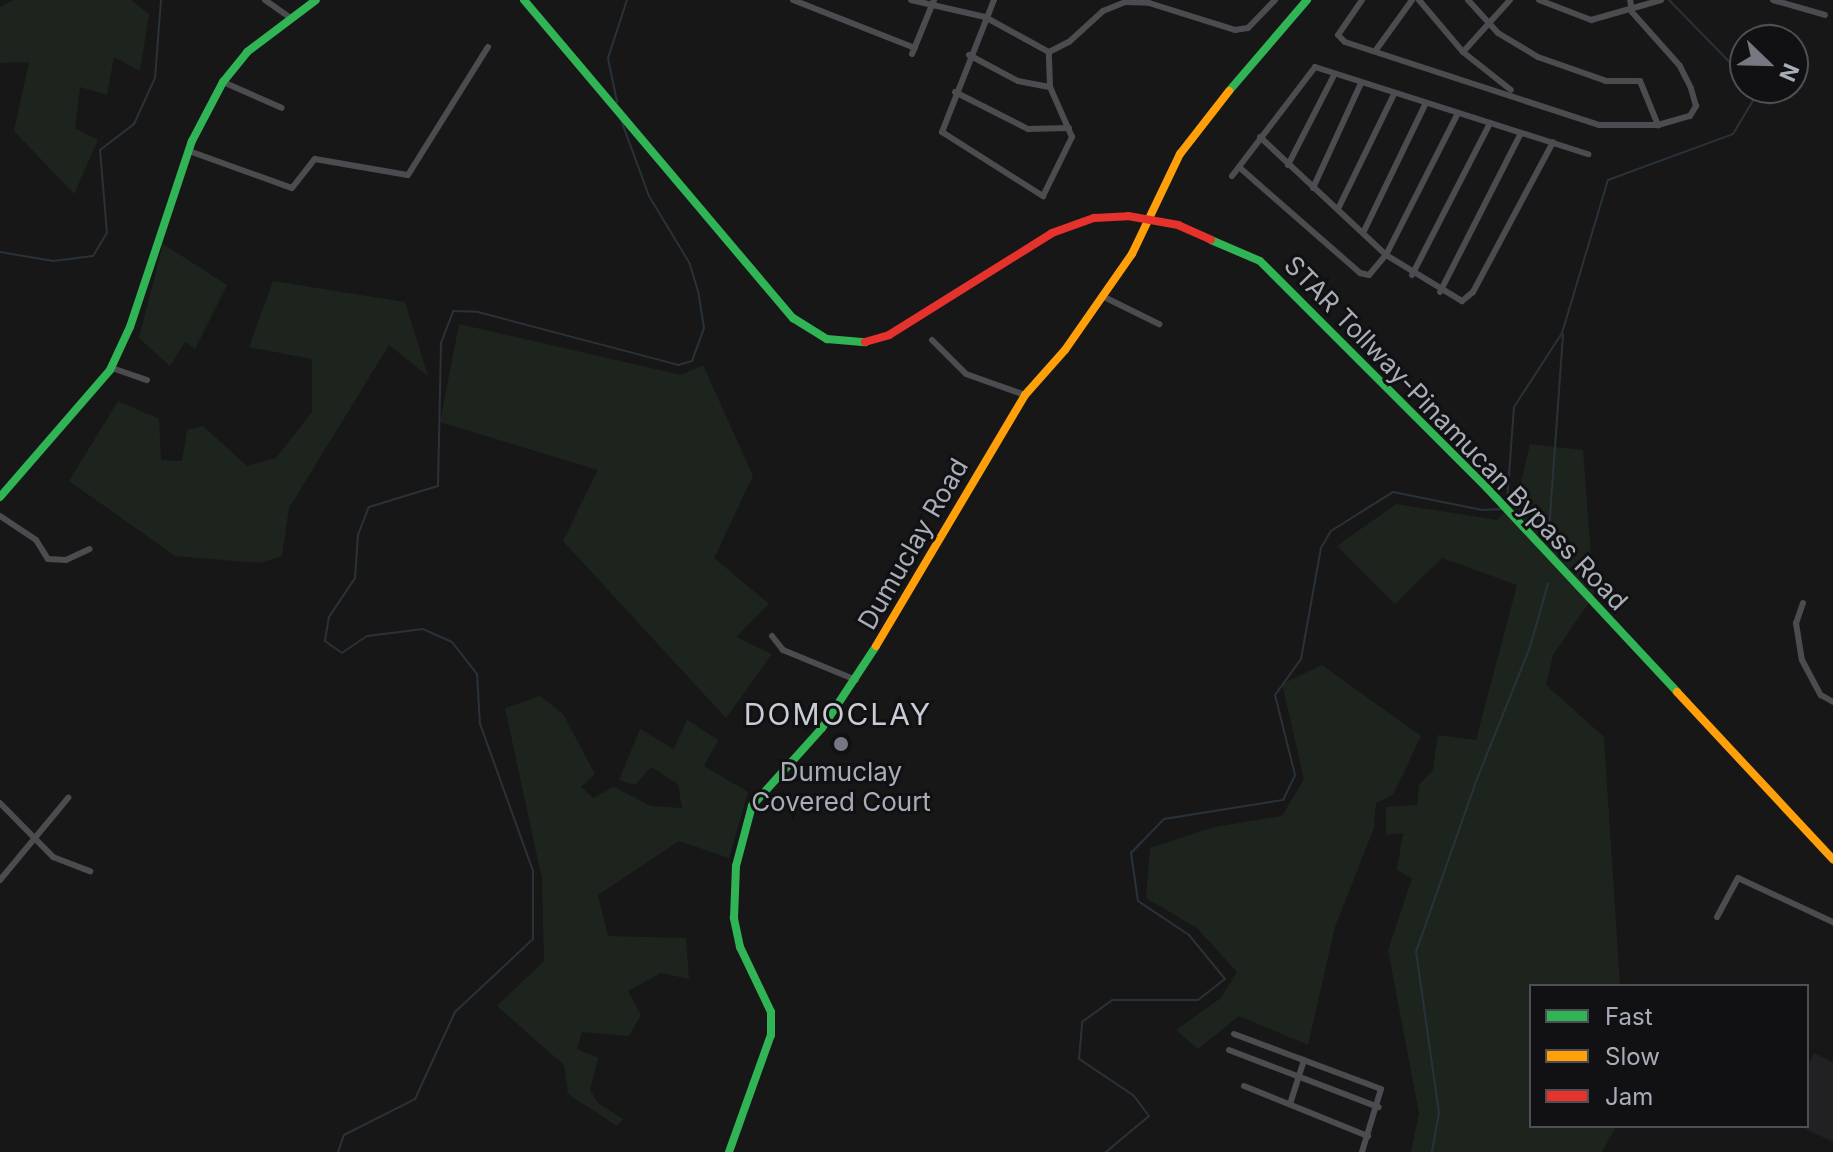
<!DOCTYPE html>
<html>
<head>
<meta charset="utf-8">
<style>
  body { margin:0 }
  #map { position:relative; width:1833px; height:1152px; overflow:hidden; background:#171717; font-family:Inter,sans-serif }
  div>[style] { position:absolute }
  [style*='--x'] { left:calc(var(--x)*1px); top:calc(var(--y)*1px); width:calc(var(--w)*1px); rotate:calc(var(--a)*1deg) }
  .built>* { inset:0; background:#212123 }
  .green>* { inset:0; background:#1d241e }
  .stream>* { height:2px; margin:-1px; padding:0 1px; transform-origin:1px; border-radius:1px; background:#2a3239 }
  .street>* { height:6px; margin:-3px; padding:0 3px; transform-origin:3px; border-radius:3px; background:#4b4c50 }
  .fast>* { height:8px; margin:-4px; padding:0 4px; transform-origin:4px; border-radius:4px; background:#30b455 }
  .slow>* { height:8px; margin:-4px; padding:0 4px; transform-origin:4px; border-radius:4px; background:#ff9f0a }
  .jam>* { height:8px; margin:-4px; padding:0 4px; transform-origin:4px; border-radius:4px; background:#e5322d }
  .dots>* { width:22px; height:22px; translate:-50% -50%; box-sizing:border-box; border:4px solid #111113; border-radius:50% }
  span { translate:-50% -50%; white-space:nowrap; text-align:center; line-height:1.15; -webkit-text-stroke:6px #111113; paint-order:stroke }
  .street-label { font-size:26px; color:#a8adb8 }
  .poi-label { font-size:26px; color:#a8adb8 }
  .quarter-label { font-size:30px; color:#c9ccd4; letter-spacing:2px }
  .legend { position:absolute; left:1529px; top:984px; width:280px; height:144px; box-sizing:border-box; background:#111113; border:2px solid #4d4f55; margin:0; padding:10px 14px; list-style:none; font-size:24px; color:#a8adb8 }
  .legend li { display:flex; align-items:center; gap:16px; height:40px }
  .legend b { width:40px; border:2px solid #4d4f55 }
  .north { position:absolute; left:1729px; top:24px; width:80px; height:80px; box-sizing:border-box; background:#111113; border:2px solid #4d4f55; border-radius:50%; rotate:113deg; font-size:22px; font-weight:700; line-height:32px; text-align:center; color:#a8adb8 }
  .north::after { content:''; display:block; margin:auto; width:28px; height:36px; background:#757880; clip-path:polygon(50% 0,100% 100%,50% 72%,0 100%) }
</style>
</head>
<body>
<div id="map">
  <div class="built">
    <i style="clip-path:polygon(1814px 1053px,1833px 1062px,1833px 1142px,1800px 1126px,1807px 1126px,1807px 1067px)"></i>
  </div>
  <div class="green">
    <i style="clip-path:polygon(13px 0,131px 0,149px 14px,140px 71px,114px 57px,107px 95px,80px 87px,75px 128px,98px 140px,74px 194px,14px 131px,29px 62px,0 63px,0 7px)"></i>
    <i style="clip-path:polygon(163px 244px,227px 285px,195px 349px,185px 342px,170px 366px,139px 338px)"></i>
    <i style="clip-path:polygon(273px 281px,405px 302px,428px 376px,389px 345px,289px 508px,282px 556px,260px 563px,175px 556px,69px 481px,118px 401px,159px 419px,161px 460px,182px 461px,187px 430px,203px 426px,247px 466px,276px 458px,312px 412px,312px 359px,249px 347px)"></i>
    <i style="clip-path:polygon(459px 324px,681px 375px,703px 365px,753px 476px,714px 558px,769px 604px,736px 637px,772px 654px,726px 718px,563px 541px,598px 470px,440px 422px)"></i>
    <i style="clip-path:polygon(1530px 444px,1583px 450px,1594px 595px,1553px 655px,1546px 685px,1604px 737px,1620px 986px,1531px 986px,1531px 1126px,1616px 1126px,1602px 1152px,1411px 1152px,1419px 1113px,1388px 950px,1412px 878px,1397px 870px,1403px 833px,1386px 835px,1386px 807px,1417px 805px,1419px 785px,1433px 770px,1438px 735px,1476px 740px,1517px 585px,1442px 558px,1395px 604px,1337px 546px,1396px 504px,1497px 520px,1517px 499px)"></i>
    <i style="clip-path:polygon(1322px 665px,1421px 736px,1393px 795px,1376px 803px,1374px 828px,1335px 927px,1308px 1045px,1239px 1016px,1198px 1049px,1176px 1030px,1221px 998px,1237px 972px,1197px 928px,1146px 898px,1150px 848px,1214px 827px,1282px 816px,1304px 779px,1282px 684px)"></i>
    <i style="clip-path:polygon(540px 696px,563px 714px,595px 774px,581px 787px,593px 798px,614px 787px,651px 806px,682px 808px,678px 784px,651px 767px,635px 785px,619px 780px,640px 729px,674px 749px,687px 720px,718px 740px,704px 766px,748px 792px,729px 858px,679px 841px,598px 895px,608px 936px,686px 938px,689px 979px,661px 973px,628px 991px,641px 1015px,629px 1036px,582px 1032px,577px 1049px,598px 1058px,590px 1090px,599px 1104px,623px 1119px,617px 1126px,568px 1094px,564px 1065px,497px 1006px,544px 961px,542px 879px,505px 708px)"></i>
  </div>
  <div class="stream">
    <i style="--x:1669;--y:0;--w:109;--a:45.7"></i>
    <i style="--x:617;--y:102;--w:45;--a:-101.6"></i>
    <i style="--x:608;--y:58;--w:61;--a:-71.9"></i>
    <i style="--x:0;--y:252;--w:54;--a:9.6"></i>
    <i style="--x:53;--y:261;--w:40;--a:-7.1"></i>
    <i style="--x:93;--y:256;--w:27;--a:-59"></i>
    <i style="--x:107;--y:233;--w:83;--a:-94.8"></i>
    <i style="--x:100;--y:150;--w:43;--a:-37.4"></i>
    <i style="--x:134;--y:124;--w:51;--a:-65.5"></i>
    <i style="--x:155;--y:78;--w:78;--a:-85.6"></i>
    <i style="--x:1507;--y:502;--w:95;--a:-85.8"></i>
    <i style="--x:1514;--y:407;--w:88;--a:-57"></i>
    <i style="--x:1562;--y:333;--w:160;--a:-73.3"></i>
    <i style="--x:1608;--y:180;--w:133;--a:-20.2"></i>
    <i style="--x:1733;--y:134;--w:49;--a:-59.2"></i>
    <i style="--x:1758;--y:92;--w:6;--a:-135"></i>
    <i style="--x:1549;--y:530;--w:196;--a:-85.9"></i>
    <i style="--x:338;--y:1152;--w:18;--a:-71"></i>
    <i style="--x:344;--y:1135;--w:80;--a:-26.9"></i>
    <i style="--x:415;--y:1099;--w:96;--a:-65.3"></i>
    <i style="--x:455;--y:1012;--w:107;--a:-43.1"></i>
    <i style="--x:533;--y:939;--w:68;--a:-90"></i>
    <i style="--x:533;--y:871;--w:156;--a:-109.8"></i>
    <i style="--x:480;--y:724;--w:50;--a:-93.4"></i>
    <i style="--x:477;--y:674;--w:41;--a:-128"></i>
    <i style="--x:452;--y:642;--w:32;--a:-156"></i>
    <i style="--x:423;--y:629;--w:56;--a:172.9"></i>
    <i style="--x:367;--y:636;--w:30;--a:146"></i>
    <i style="--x:342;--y:653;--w:21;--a:-145"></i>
    <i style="--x:325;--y:641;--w:24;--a:-81"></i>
    <i style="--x:329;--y:617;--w:47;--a:-56.3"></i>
    <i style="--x:355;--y:578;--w:43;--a:-86"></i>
    <i style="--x:358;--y:535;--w:30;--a:-69"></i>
    <i style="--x:369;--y:507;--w:72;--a:-16.9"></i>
    <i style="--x:438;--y:486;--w:143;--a:-88.8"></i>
    <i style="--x:441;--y:343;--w:34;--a:-69"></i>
    <i style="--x:453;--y:311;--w:25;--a:2"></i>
    <i style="--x:478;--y:312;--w:207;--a:14.8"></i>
    <i style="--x:678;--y:365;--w:15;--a:-16"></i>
    <i style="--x:692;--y:361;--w:35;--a:-70"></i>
    <i style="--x:704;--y:328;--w:37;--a:-99"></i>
    <i style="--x:698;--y:291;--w:28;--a:-107"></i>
    <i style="--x:690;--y:264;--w:79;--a:-121.1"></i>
    <i style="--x:649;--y:196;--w:81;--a:-110.2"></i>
    <i style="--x:1106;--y:1152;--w:56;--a:-39.9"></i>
    <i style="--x:1149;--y:1116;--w:26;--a:-127"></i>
    <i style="--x:1133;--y:1095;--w:65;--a:-146.3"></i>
    <i style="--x:1079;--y:1059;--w:37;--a:-85"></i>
    <i style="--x:1082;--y:1022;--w:37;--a:-36"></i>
    <i style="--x:1112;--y:1000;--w:86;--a:0"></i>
    <i style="--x:1198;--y:1000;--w:34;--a:-38"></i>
    <i style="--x:1225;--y:979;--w:57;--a:-129.3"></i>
    <i style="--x:1189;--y:935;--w:61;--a:-146.3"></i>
    <i style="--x:1138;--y:901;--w:49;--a:-98.3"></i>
    <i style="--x:1131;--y:853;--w:47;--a:-45.9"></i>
    <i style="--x:1164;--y:819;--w:121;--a:-9.1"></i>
    <i style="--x:1283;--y:800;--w:28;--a:-64"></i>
    <i style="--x:1295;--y:775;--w:82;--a:-104"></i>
    <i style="--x:1275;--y:695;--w:44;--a:-54.2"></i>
    <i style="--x:1301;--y:659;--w:113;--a:-79.8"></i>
    <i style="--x:1321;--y:548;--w:20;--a:-60"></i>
    <i style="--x:1331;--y:531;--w:73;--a:-32.2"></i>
    <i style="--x:1393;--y:492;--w:91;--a:11.4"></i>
    <i style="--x:1482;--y:510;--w:21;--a:-3"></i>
    <i style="--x:1432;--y:1152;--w:40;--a:-80"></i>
    <i style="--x:1439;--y:1113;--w:163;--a:-98.1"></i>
    <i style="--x:1416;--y:952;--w:183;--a:-70.6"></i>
    <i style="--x:1477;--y:779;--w:142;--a:-68.1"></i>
    <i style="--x:1530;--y:647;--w:66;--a:-74.1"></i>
  </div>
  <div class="street">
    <i style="--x:265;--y:0;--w:29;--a:35"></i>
    <i style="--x:793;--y:0;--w:131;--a:21.5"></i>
    <i style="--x:911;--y:0;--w:76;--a:12.9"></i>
    <i style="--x:985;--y:17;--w:73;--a:28.7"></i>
    <i style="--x:994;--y:0;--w:142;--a:111.5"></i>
    <i style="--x:942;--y:132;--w:120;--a:32.4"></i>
    <i style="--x:1043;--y:196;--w:66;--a:-63.8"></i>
    <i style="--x:1072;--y:137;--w:55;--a:-113.7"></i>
    <i style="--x:1050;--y:87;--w:35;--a:-92"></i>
    <i style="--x:1362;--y:0;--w:42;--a:124.4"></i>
    <i style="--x:1338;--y:35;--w:10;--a:45"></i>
    <i style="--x:1345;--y:42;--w:267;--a:18.1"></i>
    <i style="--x:1599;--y:125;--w:59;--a:0"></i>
    <i style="--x:1658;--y:125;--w:33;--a:-16"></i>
    <i style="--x:1690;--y:116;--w:12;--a:-59"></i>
    <i style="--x:1696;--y:106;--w:19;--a:-106"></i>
    <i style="--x:1691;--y:88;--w:25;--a:-117"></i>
    <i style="--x:1680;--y:66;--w:72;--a:-131.6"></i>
    <i style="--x:1632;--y:12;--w:12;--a:-99"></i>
    <i style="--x:1419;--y:0;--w:68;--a:49.8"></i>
    <i style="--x:1463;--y:52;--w:61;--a:38.4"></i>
    <i style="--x:1468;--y:0;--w:45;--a:47.7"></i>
    <i style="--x:1498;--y:33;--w:47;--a:31"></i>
    <i style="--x:1538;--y:57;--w:72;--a:19.4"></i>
    <i style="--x:1606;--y:81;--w:34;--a:0"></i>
    <i style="--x:1640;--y:81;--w:48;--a:67.8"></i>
    <i style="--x:1539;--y:0;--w:56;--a:21"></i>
    <i style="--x:1591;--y:20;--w:73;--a:-15.9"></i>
    <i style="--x:1773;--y:0;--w:54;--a:16.1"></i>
    <i style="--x:1376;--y:50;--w:62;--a:-54.2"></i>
    <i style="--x:1049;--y:52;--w:22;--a:-27"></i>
    <i style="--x:1069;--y:42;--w:46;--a:-42.4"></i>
    <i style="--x:1103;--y:11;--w:24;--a:-22"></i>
    <i style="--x:1125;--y:2;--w:24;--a:2"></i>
    <i style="--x:1149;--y:3;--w:90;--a:17.4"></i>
    <i style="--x:1235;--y:30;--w:13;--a:-9"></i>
    <i style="--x:1248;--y:28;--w:39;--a:-46"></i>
    <i style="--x:1463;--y:52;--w:70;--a:-47.9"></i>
    <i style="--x:912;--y:54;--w:58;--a:-67.8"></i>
    <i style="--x:969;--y:55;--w:55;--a:28"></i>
    <i style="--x:1018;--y:81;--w:33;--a:11"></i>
    <i style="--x:223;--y:82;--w:64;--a:23.8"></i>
    <i style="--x:955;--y:92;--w:82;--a:26.9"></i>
    <i style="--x:1028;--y:129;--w:41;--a:-1.4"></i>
    <i style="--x:1260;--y:137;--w:173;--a:43.1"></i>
    <i style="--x:1386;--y:255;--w:89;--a:31.2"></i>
    <i style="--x:1462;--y:301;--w:14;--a:-39"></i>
    <i style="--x:1473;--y:292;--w:170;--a:-61.9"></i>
    <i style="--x:189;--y:151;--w:109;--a:19.8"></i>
    <i style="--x:292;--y:188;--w:37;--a:-52"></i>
    <i style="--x:315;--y:159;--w:94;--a:9.8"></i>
    <i style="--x:408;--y:175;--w:151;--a:-58"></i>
    <i style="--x:1288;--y:165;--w:101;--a:-62.9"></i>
    <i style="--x:1239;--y:167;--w:161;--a:41.2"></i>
    <i style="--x:1360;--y:273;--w:9;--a:13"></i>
    <i style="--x:1369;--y:275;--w:26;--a:-50"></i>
    <i style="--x:1386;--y:255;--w:159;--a:-63.1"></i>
    <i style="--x:1232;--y:176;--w:137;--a:-52.7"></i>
    <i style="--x:1315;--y:67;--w:287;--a:17.7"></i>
    <i style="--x:1313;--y:188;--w:115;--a:-65.4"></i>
    <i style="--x:1338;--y:209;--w:128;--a:-64"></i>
    <i style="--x:1364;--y:231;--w:142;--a:-64.2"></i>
    <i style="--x:1412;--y:275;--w:171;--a:-62.8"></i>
    <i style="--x:1440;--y:292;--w:178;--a:-63"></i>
    <i style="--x:1102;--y:296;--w:64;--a:26.2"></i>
    <i style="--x:932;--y:340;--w:48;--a:45"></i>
    <i style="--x:966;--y:374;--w:63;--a:19.6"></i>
    <i style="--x:112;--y:368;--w:37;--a:19"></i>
    <i style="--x:0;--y:516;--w:43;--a:33.7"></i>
    <i style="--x:36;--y:540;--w:22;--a:58"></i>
    <i style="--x:48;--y:559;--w:18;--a:3"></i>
    <i style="--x:66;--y:560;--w:26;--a:-25"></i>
    <i style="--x:1803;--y:603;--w:21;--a:109"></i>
    <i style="--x:1796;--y:623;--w:37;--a:81"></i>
    <i style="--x:1802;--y:660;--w:40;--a:62"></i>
    <i style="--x:1821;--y:695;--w:14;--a:30"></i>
    <i style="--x:772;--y:636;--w:18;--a:52"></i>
    <i style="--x:783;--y:650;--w:79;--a:22.3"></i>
    <i style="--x:0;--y:803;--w:76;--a:45.5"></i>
    <i style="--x:53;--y:857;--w:40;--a:21"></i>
    <i style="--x:0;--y:880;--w:107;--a:-50.3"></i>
    <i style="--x:1717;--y:917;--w:44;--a:-61.7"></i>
    <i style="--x:1738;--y:878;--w:105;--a:24.9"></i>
    <i style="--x:1234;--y:1034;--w:157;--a:20.5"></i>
    <i style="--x:1381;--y:1089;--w:66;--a:106.8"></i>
    <i style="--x:1229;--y:1050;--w:160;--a:20.9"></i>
    <i style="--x:1244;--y:1086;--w:134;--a:22"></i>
    <i style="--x:1290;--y:1104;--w:46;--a:-72.3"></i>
  </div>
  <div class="fast">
    <i style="--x:524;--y:0;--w:417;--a:49.8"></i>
    <i style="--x:793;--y:318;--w:40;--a:32"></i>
    <i style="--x:827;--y:339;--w:38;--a:5"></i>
    <i style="--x:1229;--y:91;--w:120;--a:-49.4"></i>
    <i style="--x:1211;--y:240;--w:53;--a:23.2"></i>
    <i style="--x:1260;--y:261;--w:321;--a:45"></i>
    <i style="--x:1487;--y:488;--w:279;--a:47"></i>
    <i style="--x:0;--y:497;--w:168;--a:-49.1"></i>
    <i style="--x:110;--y:370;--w:47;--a:-65.1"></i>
    <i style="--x:130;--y:327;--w:196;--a:-71.6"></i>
    <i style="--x:192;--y:141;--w:67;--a:-62.3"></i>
    <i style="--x:223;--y:82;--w:38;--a:-51"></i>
    <i style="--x:247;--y:52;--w:86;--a:-37"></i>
    <i style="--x:729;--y:1152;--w:124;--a:-70.3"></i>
    <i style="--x:771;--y:1035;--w:23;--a:-90"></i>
    <i style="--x:771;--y:1012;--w:72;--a:-115.5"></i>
    <i style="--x:740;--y:947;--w:30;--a:-102"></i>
    <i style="--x:734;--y:918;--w:52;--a:-87.8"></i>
    <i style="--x:736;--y:866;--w:62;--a:-75.1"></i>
    <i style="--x:752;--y:806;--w:105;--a:-48.1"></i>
    <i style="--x:822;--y:728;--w:98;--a:-56.6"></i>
  </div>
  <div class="slow">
    <i style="--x:876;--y:646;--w:292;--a:-59.3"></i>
    <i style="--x:1025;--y:395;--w:60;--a:-48.4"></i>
    <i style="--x:1065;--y:350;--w:117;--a:-55.1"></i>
    <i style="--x:1132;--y:254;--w:111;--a:-64.4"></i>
    <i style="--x:1180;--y:154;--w:80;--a:-52.1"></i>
    <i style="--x:1677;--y:692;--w:229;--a:47"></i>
  </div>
  <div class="jam">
    <i style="--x:865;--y:342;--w:25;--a:-16"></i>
    <i style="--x:889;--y:335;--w:192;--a:-32"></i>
    <i style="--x:1052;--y:233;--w:45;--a:-19.7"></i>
    <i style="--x:1094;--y:218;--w:34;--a:-3"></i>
    <i style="--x:1128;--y:216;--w:51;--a:10.2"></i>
    <i style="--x:1178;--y:225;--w:36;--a:24"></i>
  </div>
  <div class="dots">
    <i style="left:841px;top:744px;background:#757880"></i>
  </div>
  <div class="street-label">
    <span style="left:1456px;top:433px;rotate:46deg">STAR Tollway-Pinamucan Bypass Road</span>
    <span style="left:913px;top:544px;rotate:-60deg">Dumuclay Road</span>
  </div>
  <div class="poi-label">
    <span style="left:841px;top:787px">Dumuclay<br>Covered Court</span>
  </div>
  <div class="quarter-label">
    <span style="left:838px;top:714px">DOMOCLAY</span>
  </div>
  <ul class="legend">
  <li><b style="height:10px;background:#30b455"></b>Fast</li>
  <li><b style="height:10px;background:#ff9f0a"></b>Slow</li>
  <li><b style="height:10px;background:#e5322d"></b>Jam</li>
  </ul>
  <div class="north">N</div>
</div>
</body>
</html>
